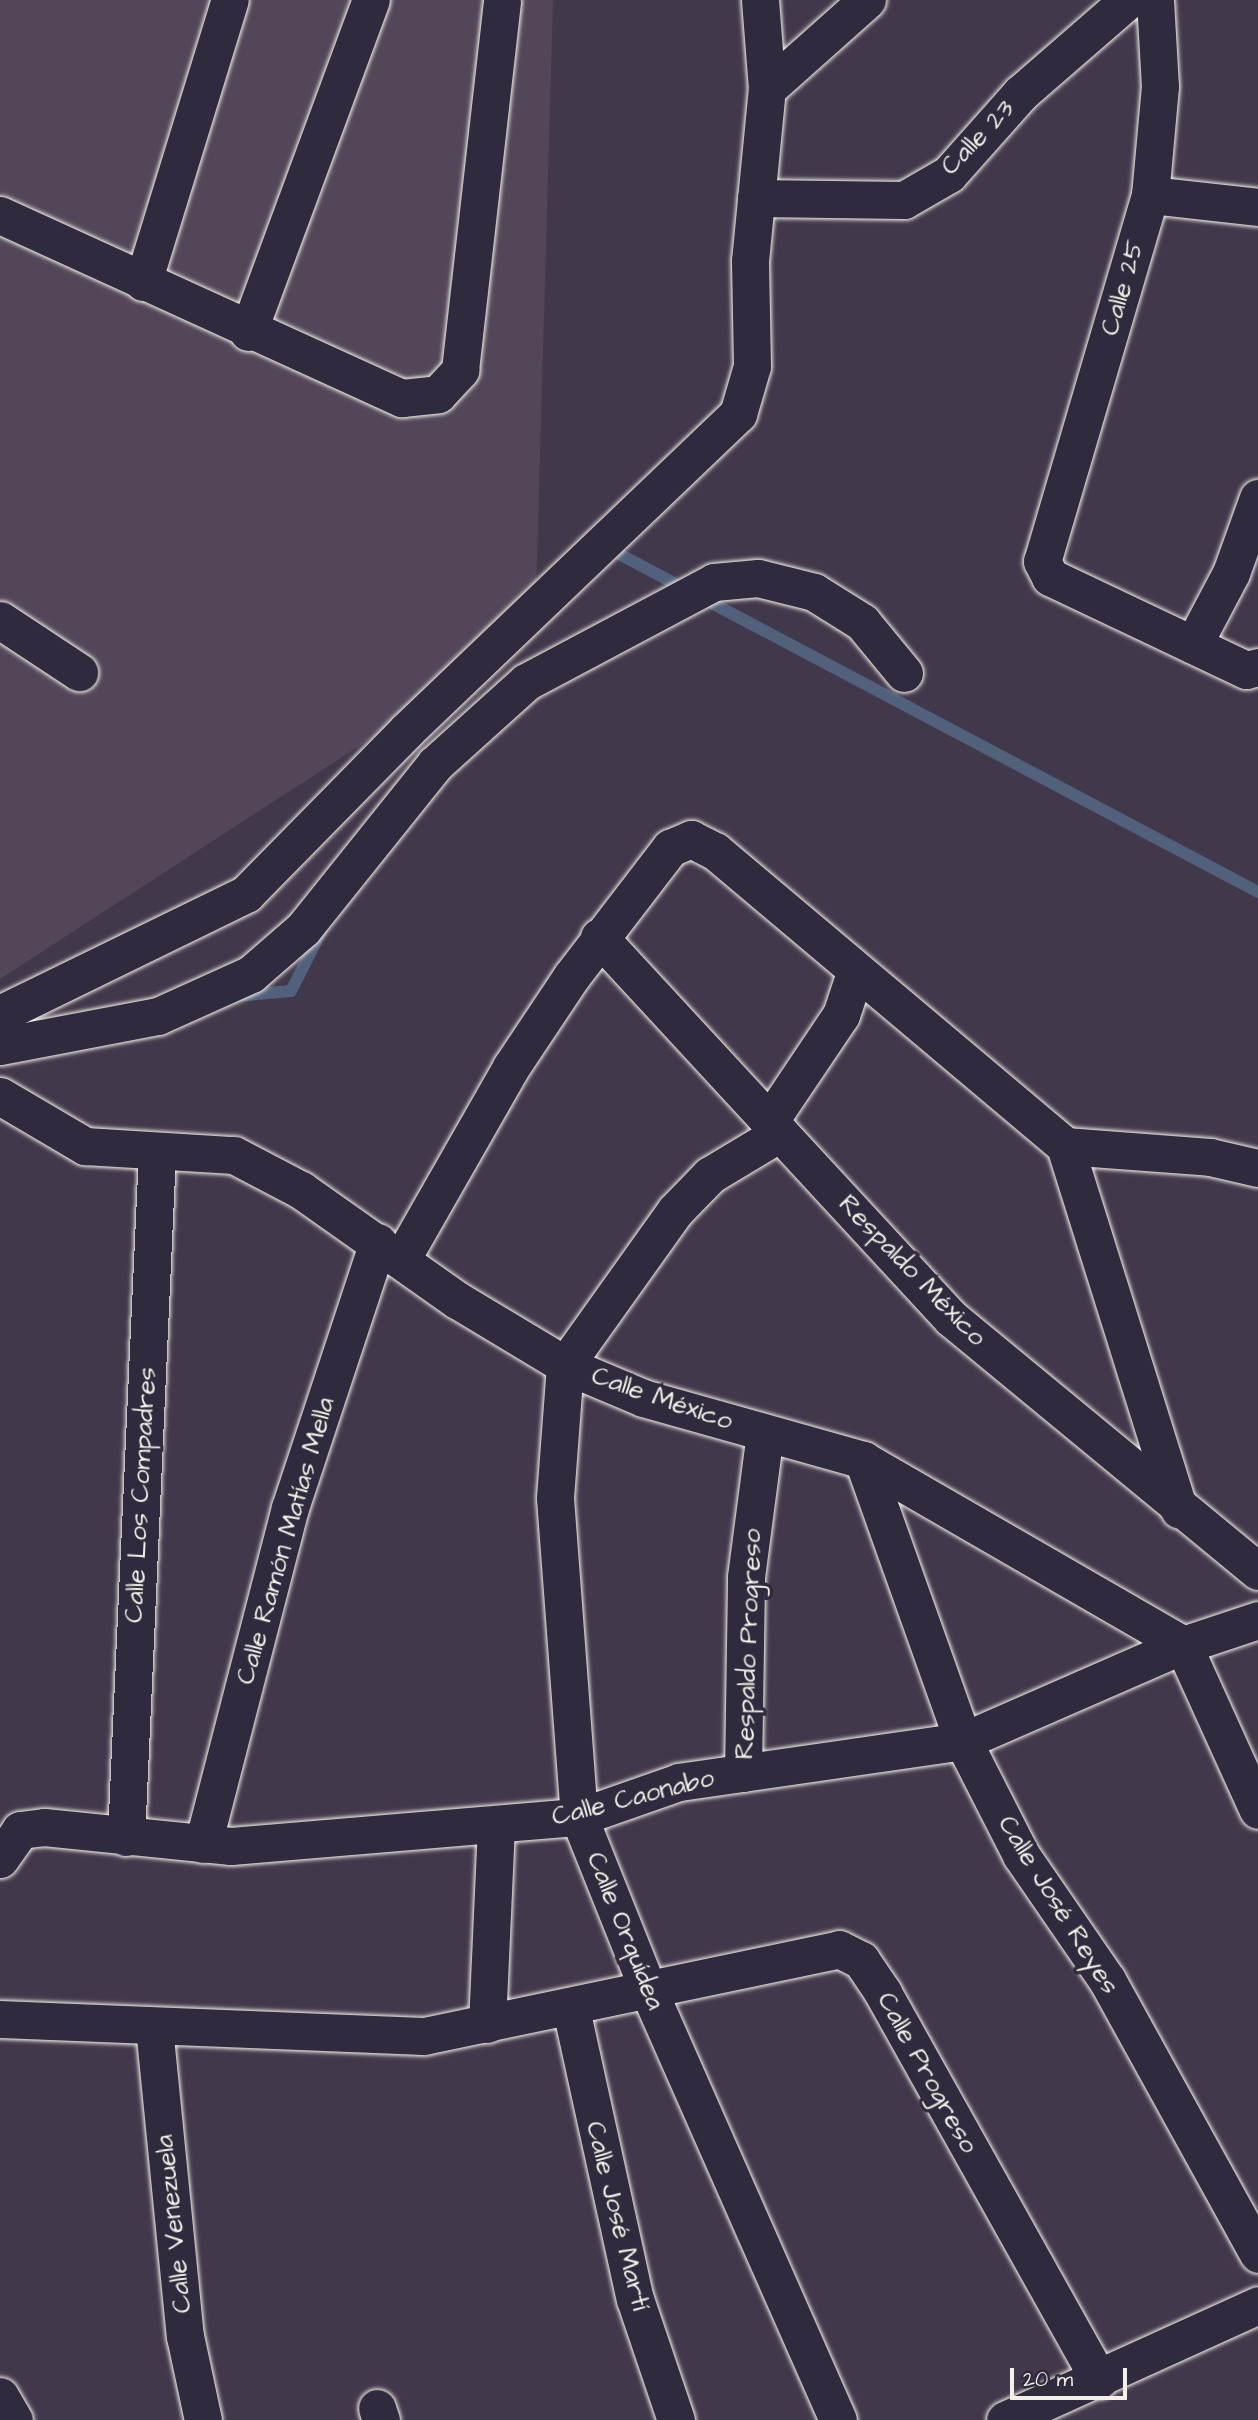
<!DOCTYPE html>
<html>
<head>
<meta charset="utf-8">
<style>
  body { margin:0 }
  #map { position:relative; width:1258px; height:2420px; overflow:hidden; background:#42384b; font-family:"Architects Daughter",sans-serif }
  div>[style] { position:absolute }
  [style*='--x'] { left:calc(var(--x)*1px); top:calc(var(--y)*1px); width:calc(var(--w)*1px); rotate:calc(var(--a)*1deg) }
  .built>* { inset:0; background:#524658 }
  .stream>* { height:12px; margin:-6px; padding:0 6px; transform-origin:6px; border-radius:6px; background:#51607b }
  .roads { filter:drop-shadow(0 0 2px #f4f1e8) drop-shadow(0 0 2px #f4f1e8) }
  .minor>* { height:37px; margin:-18.5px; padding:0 18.5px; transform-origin:18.5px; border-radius:18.5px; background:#2f2a3d }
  span { translate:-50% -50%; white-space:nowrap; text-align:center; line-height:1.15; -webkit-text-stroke:7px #2f2a3d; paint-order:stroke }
  .street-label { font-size:26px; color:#f4f1e8 }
  .scale { position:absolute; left:1010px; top:2368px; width:117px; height:32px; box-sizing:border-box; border:4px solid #f4f1e8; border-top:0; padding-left:9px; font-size:21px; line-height:24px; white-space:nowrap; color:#f4f1e8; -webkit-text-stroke:5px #2f2a3d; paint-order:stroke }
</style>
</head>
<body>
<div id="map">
  <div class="built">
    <i style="clip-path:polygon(0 0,553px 0,535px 632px,0 979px)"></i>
  </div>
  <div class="stream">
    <i style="--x:604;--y:546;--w:740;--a:27.88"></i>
    <i style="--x:235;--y:996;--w:56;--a:-5.1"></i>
    <i style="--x:291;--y:991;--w:68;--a:-63.1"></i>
  </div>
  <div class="roads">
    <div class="minor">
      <i style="--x:1155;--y:0;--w:86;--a:86.7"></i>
      <i style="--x:1160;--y:86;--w:109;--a:95.2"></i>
      <i style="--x:1150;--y:195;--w:382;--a:106.4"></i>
      <i style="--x:1042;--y:561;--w:18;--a:63"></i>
      <i style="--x:1050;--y:577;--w:217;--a:25.4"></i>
      <i style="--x:1246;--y:670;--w:12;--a:-14"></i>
      <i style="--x:767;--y:89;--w:134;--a:-41.7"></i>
      <i style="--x:1150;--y:195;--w:109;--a:6.3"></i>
      <i style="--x:756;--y:198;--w:148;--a:0.8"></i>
      <i style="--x:904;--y:200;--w:52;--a:-30"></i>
      <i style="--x:949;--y:174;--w:108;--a:-48.4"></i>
      <i style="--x:1021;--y:93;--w:142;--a:-41"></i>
      <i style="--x:0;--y:215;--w:442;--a:24.5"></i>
      <i style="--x:402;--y:398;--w:36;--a:-6"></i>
      <i style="--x:438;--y:394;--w:33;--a:-47"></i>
      <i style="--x:460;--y:370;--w:372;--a:-83.5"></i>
      <i style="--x:143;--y:282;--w:295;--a:-72.9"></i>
      <i style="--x:248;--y:332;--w:354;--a:-69.7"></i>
      <i style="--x:0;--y:620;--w:95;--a:33.4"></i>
      <i style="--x:1193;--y:645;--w:81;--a:-62.2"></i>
      <i style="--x:1231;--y:573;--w:80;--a:-70.2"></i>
      <i style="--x:599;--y:937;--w:519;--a:47.27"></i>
      <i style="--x:951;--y:1318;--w:398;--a:39.5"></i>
      <i style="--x:0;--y:1014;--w:274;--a:-26"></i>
      <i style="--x:246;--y:894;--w:230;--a:-45.5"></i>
      <i style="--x:407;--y:730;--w:458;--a:-43.7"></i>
      <i style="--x:738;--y:414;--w:50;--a:-73.7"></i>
      <i style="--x:752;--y:366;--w:105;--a:-91.1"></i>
      <i style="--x:750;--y:261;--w:173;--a:-84.4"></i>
      <i style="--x:767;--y:89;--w:89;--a:-94.5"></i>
      <i style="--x:0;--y:1046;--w:161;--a:-10.8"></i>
      <i style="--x:158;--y:1016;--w:102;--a:-24.3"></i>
      <i style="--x:251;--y:974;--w:69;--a:-40.9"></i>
      <i style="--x:303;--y:929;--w:211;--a:-51.3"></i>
      <i style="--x:435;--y:764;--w:122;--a:-42"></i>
      <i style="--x:526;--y:682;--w:213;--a:-28"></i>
      <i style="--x:714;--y:582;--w:44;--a:-5.2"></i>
      <i style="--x:758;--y:578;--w:58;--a:14"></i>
      <i style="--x:814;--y:592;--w:57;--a:32"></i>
      <i style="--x:862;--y:622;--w:66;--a:50.5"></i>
      <i style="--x:0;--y:1096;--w:99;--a:30.5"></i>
      <i style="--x:85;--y:1146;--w:149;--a:3.5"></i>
      <i style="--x:234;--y:1155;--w:76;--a:27.6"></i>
      <i style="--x:301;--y:1190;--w:191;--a:35.2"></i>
      <i style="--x:457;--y:1300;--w:126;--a:31"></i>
      <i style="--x:565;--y:1365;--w:85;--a:22.9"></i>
      <i style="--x:643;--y:1398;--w:229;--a:15.7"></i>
      <i style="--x:863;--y:1460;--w:370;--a:30"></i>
      <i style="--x:769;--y:1122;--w:129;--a:-56.1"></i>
      <i style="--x:841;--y:1015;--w:47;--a:-71.6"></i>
      <i style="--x:780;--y:1133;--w:82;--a:149"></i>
      <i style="--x:710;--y:1175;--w:50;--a:134.2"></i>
      <i style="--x:675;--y:1211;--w:189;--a:125.5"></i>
      <i style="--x:565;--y:1365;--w:133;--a:94.3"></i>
      <i style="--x:555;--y:1498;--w:320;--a:85.7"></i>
      <i style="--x:579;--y:1817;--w:183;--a:68.2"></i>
      <i style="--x:647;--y:1987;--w:473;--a:66.2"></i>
      <i style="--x:1065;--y:1146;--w:145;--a:4.3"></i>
      <i style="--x:1210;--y:1157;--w:49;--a:12.9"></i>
      <i style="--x:401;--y:1260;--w:222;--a:-60.3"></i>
      <i style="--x:511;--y:1067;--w:108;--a:-56.3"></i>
      <i style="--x:571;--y:977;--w:163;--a:-52.5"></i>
      <i style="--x:670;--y:848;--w:23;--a:-23"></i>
      <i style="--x:691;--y:839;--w:27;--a:27"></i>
      <i style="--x:715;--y:851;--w:458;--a:40.1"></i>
      <i style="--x:1065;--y:1146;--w:381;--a:72.6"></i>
      <i style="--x:863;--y:1460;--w:298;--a:70.4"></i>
      <i style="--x:963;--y:1741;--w:128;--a:63"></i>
      <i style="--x:1021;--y:1855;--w:152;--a:55.5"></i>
      <i style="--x:1107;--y:1980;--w:313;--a:61.1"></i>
      <i style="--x:1183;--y:1645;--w:181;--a:65.6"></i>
      <i style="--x:743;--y:1773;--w:196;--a:-89.1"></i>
      <i style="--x:746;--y:1577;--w:145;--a:-82.5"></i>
      <i style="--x:126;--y:1837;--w:686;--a:-87.41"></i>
      <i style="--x:203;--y:1844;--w:347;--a:-75.5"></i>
      <i style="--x:290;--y:1508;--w:280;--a:-71.7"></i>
      <i style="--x:0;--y:1859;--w:35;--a:-55"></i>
      <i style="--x:20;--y:1830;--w:24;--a:-7"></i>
      <i style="--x:44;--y:1827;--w:188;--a:5.8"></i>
      <i style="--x:231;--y:1846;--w:349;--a:-4.8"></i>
      <i style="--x:579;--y:1817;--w:106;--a:-19.3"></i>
      <i style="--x:679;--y:1782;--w:287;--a:-8.2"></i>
      <i style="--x:963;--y:1741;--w:240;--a:-23.6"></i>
      <i style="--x:1183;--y:1645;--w:79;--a:-18.4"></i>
      <i style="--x:571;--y:2009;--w:297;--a:77.6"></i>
      <i style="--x:635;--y:2299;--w:128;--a:71.3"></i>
      <i style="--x:0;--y:2019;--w:424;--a:2.3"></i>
      <i style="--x:424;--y:2036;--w:424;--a:-11.8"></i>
      <i style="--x:839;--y:1949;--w:25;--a:27"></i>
      <i style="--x:861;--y:1960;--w:40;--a:56"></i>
      <i style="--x:883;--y:1993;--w:443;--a:60.8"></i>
      <i style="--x:487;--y:2024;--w:199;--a:-87.4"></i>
      <i style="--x:154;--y:2027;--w:311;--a:84.3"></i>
      <i style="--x:185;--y:2336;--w:86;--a:77.9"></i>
      <i style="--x:0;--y:2396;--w:28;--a:60"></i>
      <i style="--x:377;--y:2408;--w:13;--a:72"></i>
      <i style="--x:1005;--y:2420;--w:278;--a:-24.4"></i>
    </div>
  </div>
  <div class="street-label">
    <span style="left:978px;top:138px;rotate:-46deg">Calle 23</span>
    <span style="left:1123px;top:288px;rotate:-74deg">Calle 25</span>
    <span style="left:912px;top:1271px;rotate:46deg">Respaldo México</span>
    <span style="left:662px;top:1399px;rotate:19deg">Calle México</span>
    <span style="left:141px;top:1495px;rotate:-87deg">Calle Los Compadres</span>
    <span style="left:286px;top:1541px;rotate:-74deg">Calle Ramón Matías Mella</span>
    <span style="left:749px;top:1644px;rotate:-88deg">Respaldo Progreso</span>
    <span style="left:633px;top:1798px;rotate:-14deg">Calle Caonabo</span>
    <span style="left:1058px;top:1905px;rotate:58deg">Calle José Reyes</span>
    <span style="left:625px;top:1931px;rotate:68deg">Calle Orquídea</span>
    <span style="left:927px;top:2073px;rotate:61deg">Calle Progreso</span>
    <span style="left:617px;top:2216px;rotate:76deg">Calle José Martí</span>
    <span style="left:174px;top:2224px;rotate:-96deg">Calle Venezuela</span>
  </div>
  <div class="scale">20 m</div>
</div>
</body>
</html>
